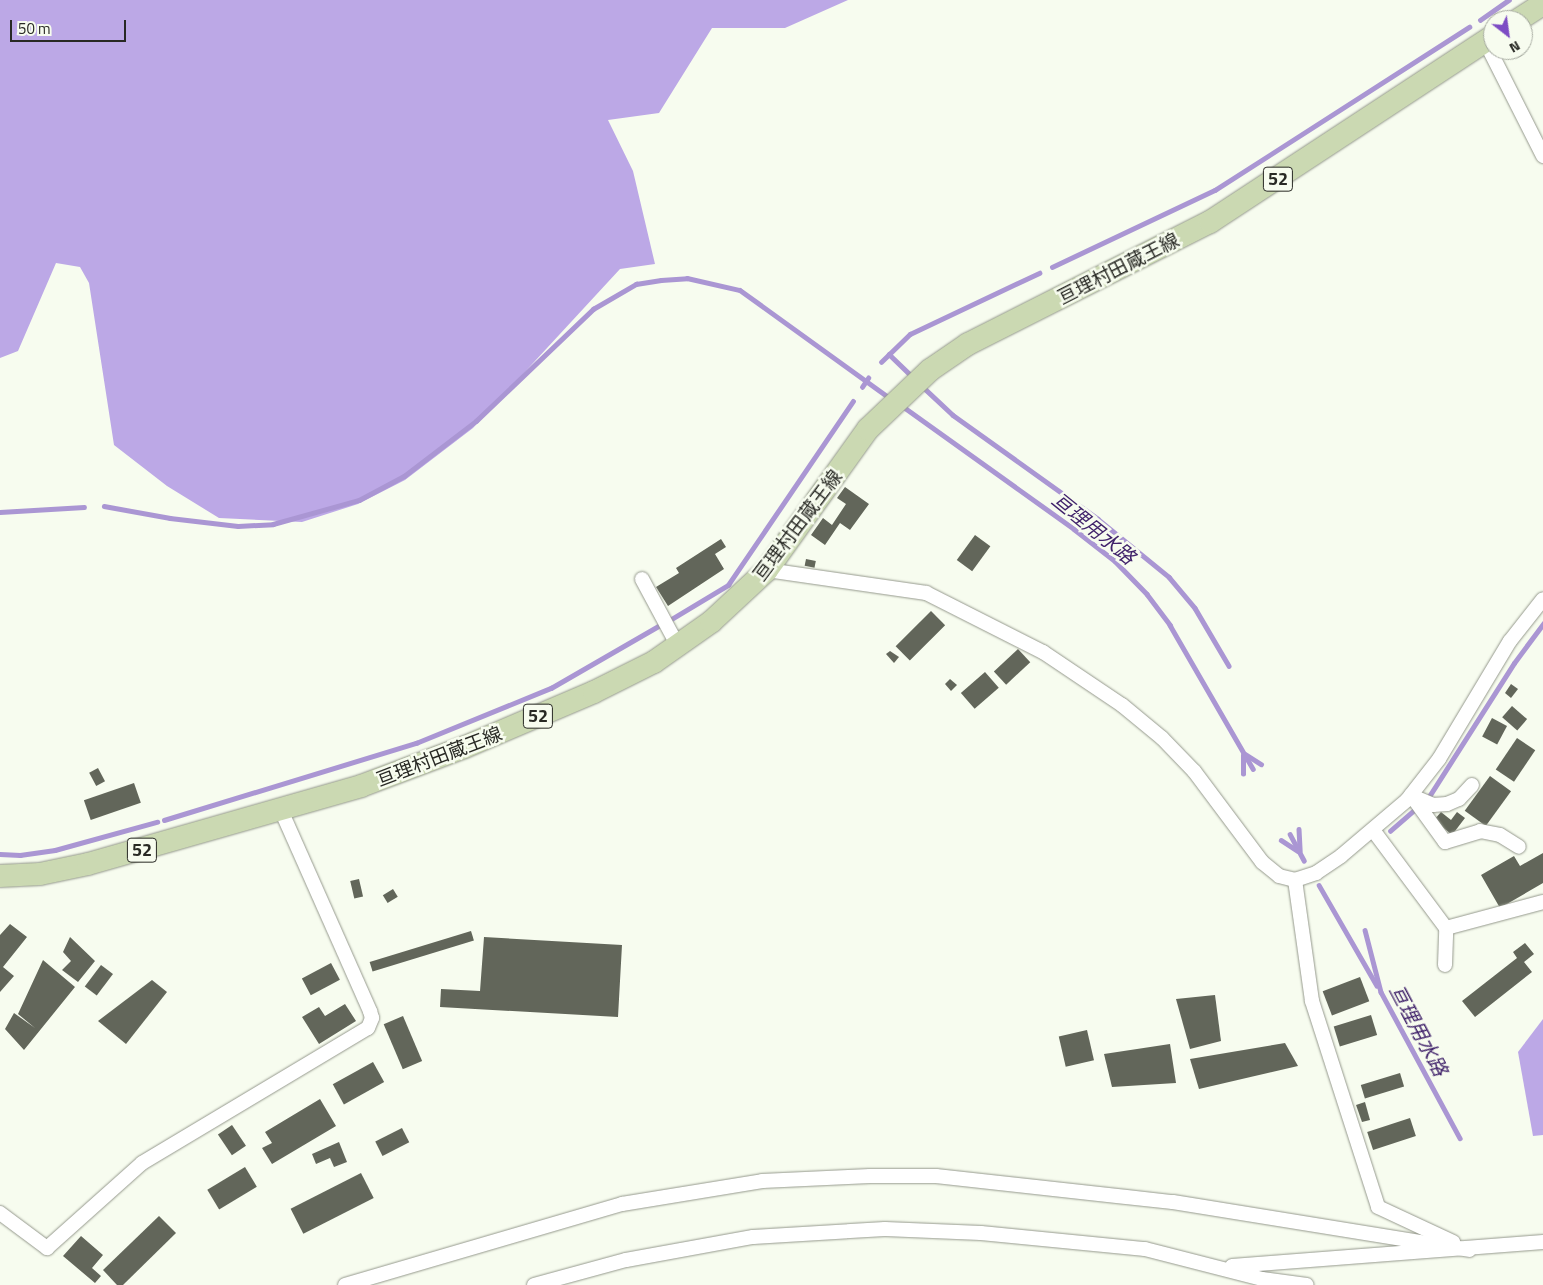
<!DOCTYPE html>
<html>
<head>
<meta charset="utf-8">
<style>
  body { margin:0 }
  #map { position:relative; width:1543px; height:1285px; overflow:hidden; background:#f7fcef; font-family:"Titillium Web","Noto Sans JP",sans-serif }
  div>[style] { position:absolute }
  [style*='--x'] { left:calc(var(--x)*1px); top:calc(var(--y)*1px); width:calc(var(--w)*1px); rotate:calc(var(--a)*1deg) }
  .forest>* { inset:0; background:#bca8e6 }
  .stream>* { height:4.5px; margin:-2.25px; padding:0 2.25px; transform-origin:2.25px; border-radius:2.25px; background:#aa96d3 }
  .building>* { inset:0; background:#62665a; transform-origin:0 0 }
  .roads { filter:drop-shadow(0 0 1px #95998d) drop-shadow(0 0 1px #95998d) }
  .street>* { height:14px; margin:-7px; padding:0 7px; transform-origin:7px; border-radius:7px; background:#fff }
  .primary>* { height:22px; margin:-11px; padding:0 11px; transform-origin:11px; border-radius:11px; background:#cbd9b2 }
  span { translate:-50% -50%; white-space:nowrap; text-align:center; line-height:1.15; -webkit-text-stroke:5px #f7fcef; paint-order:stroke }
  .shield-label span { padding:1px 4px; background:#f7fcef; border:1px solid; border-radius:4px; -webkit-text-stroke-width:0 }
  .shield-label { font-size:18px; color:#282924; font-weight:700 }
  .street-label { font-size:19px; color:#282924 }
  .water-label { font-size:20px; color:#41236b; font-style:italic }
  .north { position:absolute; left:1483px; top:10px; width:50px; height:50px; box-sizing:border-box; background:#f7fcef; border:1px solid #a4a89e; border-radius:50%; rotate:150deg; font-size:14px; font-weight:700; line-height:20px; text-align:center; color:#282924 }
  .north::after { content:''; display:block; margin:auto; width:18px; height:22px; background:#7d4cc4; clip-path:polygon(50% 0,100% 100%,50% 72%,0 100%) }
  .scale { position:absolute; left:10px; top:20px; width:116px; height:22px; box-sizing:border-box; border:2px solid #282924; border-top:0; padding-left:6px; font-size:15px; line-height:18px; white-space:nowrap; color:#282924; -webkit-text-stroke:4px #f7fcef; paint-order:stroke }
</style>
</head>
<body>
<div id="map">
  <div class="forest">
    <i style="clip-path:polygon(0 0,848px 0,785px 28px,712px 28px,659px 113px,608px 120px,633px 171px,655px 264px,620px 269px,473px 428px,405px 480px,358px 504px,302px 522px,219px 518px,167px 486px,114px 445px,89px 283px,80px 267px,56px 263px,18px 351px,0 358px)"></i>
    <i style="clip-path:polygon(1543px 1019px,1543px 1135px,1533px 1136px,1518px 1052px)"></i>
  </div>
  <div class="stream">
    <i style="--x:1480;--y:20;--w:35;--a:-35"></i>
    <i style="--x:1052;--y:267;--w:180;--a:-25.3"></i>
    <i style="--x:1215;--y:190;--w:302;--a:-32.7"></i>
    <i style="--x:889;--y:354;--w:35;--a:44"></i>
    <i style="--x:881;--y:362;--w:40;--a:-44"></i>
    <i style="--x:910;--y:334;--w:143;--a:-25.3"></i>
    <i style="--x:862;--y:387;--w:11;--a:-56"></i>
    <i style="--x:923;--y:387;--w:41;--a:43"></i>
    <i style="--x:953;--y:415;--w:178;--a:35.6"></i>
    <i style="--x:1098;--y:519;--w:92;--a:39.2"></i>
    <i style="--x:1169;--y:577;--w:40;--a:50"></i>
    <i style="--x:1195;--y:608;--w:67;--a:59.6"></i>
    <i style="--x:901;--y:405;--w:213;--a:35.6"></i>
    <i style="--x:1074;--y:529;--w:52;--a:38"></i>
    <i style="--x:1115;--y:561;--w:46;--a:45.9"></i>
    <i style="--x:1147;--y:594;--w:39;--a:53"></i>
    <i style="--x:1170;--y:625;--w:166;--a:60"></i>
    <i style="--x:104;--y:506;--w:67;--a:10.3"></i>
    <i style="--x:170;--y:518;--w:68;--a:6.7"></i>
    <i style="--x:238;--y:526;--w:35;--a:-3"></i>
    <i style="--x:273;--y:524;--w:89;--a:-15.6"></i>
    <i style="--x:359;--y:500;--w:51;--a:-28.1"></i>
    <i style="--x:404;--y:476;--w:91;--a:-37.4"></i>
    <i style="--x:476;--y:421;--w:162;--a:-43.7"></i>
    <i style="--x:593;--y:309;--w:50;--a:-30.2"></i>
    <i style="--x:636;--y:284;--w:25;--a:-9"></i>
    <i style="--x:661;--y:280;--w:26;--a:-4"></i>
    <i style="--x:687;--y:278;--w:54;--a:12.8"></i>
    <i style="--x:740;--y:290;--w:185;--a:35.8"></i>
    <i style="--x:0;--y:512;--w:84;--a:-3.4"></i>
    <i style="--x:670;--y:620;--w:68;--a:-31.1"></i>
    <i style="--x:728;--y:585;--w:222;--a:-55.8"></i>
    <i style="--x:1245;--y:754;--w:19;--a:32"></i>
    <i style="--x:1243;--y:774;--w:19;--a:-90"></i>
    <i style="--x:1430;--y:795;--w:156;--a:-57.5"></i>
    <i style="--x:1514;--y:663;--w:49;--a:-53.4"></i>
    <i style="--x:164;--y:820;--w:264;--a:-17"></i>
    <i style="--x:416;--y:743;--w:146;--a:-22.2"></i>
    <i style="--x:551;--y:688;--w:126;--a:-30"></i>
    <i style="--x:1299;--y:829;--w:22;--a:87"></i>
    <i style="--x:1390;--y:831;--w:32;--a:-41"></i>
    <i style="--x:1290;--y:834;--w:30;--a:62"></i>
    <i style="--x:1281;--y:840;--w:20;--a:33"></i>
    <i style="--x:0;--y:854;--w:20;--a:3"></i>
    <i style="--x:20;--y:855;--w:35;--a:-8"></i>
    <i style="--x:55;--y:850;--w:106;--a:-15.4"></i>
    <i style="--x:1319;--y:885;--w:116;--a:60.1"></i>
    <i style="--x:1365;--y:930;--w:64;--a:75.5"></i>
    <i style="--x:1381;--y:992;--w:166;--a:61.6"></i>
  </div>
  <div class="building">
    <i style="clip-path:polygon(845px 487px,869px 504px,850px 530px,840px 523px,825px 545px,811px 535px,823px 518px,832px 525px,846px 504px,837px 498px)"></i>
    <i style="left:975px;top:535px;width:19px;height:31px;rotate:36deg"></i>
    <i style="clip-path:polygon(721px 539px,726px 547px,715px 554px,724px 569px,668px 606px,656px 587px,679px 573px,676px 568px)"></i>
    <i style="left:806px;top:559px;width:10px;height:7px;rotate:11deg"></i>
    <i style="left:931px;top:611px;width:20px;height:50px;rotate:45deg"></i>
    <i style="left:1018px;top:649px;width:18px;height:33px;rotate:47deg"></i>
    <i style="clip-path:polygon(890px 651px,899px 657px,894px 663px,886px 654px)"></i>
    <i style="left:985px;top:672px;width:21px;height:32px;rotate:49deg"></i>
    <i style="clip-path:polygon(950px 679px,957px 685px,951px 691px,945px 684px)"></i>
    <i style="clip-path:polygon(1511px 684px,1518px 689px,1511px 698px,1505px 693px)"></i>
    <i style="left:1512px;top:706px;width:20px;height:15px;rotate:41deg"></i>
    <i style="left:1492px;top:718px;width:17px;height:21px;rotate:28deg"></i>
    <i style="left:1517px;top:738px;width:22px;height:38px;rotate:34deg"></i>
    <i style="left:98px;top:768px;width:15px;height:10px;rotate:62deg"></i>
    <i style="left:1490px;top:776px;width:26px;height:43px;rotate:36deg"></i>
    <i style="left:134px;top:783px;width:21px;height:53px;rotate:71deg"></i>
    <i style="clip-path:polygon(1441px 812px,1451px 820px,1457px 812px,1465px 818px,1452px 835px,1434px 820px)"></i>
    <i style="clip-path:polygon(1543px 853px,1543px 883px,1500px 908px,1481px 875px,1514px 856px,1520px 866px)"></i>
    <i style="left:359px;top:879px;width:18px;height:9px;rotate:77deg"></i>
    <i style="left:393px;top:889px;width:9px;height:12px;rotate:58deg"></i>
    <i style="clip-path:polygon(10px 924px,27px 937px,3px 967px,14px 976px,0 992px,0 935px)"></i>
    <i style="left:471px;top:931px;width:10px;height:106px;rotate:73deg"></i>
    <i style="clip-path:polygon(70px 937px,95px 961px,78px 982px,62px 970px,71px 961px,63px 952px)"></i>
    <i style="clip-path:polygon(484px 937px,622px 945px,618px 1017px,440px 1007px,441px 989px,480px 991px)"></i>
    <i style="clip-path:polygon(1525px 943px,1534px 954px,1524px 962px,1532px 972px,1475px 1017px,1462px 1001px,1517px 958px,1513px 952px)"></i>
    <i style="clip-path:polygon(43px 960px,75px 987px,24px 1050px,5px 1029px,14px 1013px,35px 1028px,18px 1014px)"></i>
    <i style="left:331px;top:963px;width:19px;height:33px;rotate:62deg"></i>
    <i style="left:101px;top:965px;width:15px;height:27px;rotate:37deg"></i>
    <i style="left:1360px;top:977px;width:26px;height:40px;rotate:69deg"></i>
    <i style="clip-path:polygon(152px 980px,167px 992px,126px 1044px,98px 1021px)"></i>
    <i style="clip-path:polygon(1215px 995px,1221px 1041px,1190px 1049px,1176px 999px)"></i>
    <i style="clip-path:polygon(345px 1004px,356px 1021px,319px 1044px,302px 1017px,319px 1007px,325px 1016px)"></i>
    <i style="left:1371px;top:1015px;width:21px;height:39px;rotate:73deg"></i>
    <i style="left:403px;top:1016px;width:49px;height:21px;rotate:67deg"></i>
    <i style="left:1087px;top:1030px;width:31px;height:29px;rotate:77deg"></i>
    <i style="clip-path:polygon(1285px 1043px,1298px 1066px,1199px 1089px,1190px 1059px)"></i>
    <i style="clip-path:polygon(1170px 1044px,1176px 1083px,1112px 1087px,1104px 1054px)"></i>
    <i style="left:373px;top:1062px;width:23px;height:46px;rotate:61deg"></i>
    <i style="left:1400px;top:1073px;width:14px;height:41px;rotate:73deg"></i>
    <i style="clip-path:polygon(320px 1099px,336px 1126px,272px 1164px,262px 1148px,272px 1143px,265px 1132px)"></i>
    <i style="clip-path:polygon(1365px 1102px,1370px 1120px,1362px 1122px,1356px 1105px)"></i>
    <i style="left:1410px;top:1118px;width:19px;height:45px;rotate:72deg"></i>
    <i style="left:232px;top:1125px;width:25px;height:17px;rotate:56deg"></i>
    <i style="left:402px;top:1128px;width:16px;height:30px;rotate:63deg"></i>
    <i style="clip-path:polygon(339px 1142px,347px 1162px,334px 1167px,330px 1158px,316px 1164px,312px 1154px)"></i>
    <i style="left:245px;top:1167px;width:23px;height:44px;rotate:59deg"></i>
    <i style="left:361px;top:1173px;width:28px;height:79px;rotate:63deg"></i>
    <i style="clip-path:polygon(159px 1216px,176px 1233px,123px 1285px,117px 1285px,103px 1270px)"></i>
    <i style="clip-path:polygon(81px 1236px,103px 1255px,92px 1268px,101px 1276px,95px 1283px,63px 1256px)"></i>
  </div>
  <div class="roads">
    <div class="street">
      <i style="--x:1485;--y:41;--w:129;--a:63.2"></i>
      <i style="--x:767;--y:570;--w:161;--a:8.2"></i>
      <i style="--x:926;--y:593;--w:131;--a:26.8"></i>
      <i style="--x:1043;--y:652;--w:95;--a:33.9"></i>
      <i style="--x:1122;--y:705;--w:52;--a:39.5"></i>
      <i style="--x:1162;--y:738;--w:46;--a:45.9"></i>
      <i style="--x:1194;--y:771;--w:114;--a:53.2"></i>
      <i style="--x:1262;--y:862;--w:22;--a:39"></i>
      <i style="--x:1279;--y:876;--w:16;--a:14"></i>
      <i style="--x:1295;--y:880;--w:22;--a:-18"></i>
      <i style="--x:1316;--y:873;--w:30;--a:-34"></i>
      <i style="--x:1341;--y:856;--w:87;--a:-40.3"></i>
      <i style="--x:1407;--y:800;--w:52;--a:-52"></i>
      <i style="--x:1439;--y:759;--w:138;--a:-59"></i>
      <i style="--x:1510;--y:641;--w:53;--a:-51.8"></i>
      <i style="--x:642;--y:579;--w:76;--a:61.8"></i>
      <i style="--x:1411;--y:795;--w:58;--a:54.1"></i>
      <i style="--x:1445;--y:842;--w:37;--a:-17"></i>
      <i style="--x:1480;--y:831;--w:20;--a:11"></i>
      <i style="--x:1500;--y:835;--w:22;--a:32"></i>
      <i style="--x:1412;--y:796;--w:23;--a:23"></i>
      <i style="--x:1433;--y:805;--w:14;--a:-4"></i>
      <i style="--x:1447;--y:804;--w:13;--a:-23"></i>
      <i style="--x:1459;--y:799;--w:19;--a:-47"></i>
      <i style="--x:1373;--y:830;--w:122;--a:53.3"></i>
      <i style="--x:1446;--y:928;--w:100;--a:-15"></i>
      <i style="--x:1295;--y:880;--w:122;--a:82"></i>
      <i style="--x:1312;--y:1001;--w:216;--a:72.2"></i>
      <i style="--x:1378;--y:1207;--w:83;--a:25"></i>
      <i style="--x:1445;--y:965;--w:37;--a:-88"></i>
      <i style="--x:0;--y:1213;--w:59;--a:36.7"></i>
      <i style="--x:47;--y:1248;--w:127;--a:-41.8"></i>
      <i style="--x:142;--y:1163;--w:263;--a:-30.9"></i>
      <i style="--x:368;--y:1028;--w:11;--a:-68"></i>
      <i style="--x:372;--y:1018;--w:7;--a:-106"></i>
      <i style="--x:370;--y:1011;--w:220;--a:-113.9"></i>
      <i style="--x:1232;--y:1266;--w:312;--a:-4.4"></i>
      <i style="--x:345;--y:1285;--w:289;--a:-16.3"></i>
      <i style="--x:622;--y:1204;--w:142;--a:-9.3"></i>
      <i style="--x:762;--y:1181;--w:108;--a:-2.7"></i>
      <i style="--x:870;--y:1176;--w:66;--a:0"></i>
      <i style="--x:936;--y:1176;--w:238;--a:6.3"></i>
      <i style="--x:1173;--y:1202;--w:300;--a:9.2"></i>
      <i style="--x:534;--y:1285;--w:95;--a:-15.2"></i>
      <i style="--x:626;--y:1260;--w:129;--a:-10.3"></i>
      <i style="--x:753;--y:1237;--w:132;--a:-3.5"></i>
      <i style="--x:885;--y:1229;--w:96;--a:2.4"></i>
      <i style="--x:981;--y:1233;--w:165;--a:5.6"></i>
      <i style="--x:1145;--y:1249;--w:121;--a:14.4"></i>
      <i style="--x:1262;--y:1279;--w:45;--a:7.6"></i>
    </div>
    <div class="primary">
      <i style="--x:1518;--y:20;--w:30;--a:-33"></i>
      <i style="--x:0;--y:876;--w:40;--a:-2.9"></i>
      <i style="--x:40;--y:874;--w:49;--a:-11.8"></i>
      <i style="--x:88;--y:864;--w:284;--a:-15.9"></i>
      <i style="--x:361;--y:786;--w:111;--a:-20.6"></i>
      <i style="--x:465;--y:747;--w:140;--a:-23.1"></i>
      <i style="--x:594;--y:692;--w:67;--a:-26.6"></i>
      <i style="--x:654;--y:662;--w:70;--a:-35.1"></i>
      <i style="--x:711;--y:622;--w:76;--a:-42.9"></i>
      <i style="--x:767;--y:570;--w:173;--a:-54.4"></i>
      <i style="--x:868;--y:429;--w:86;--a:-43.6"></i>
      <i style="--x:930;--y:370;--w:46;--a:-34.4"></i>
      <i style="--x:968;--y:344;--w:271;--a:-26.8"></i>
      <i style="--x:1210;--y:222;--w:339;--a:-33.3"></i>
    </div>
  </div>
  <div class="shield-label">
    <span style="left:1278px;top:179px">52</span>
    <span style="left:538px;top:716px">52</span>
    <span style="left:142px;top:850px">52</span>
  </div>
  <div class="street-label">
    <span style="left:1118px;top:268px;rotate:-27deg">亘理村田蔵王線</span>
    <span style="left:797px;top:525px;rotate:-53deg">亘理村田蔵王線</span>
    <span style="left:439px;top:756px;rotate:-21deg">亘理村田蔵王線</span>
  </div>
  <div class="water-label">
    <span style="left:1094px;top:528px;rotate:39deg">亘理用水路</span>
    <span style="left:1419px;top:1030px;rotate:62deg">亘理用水路</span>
  </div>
  <div class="north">N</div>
  <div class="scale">50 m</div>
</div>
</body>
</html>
